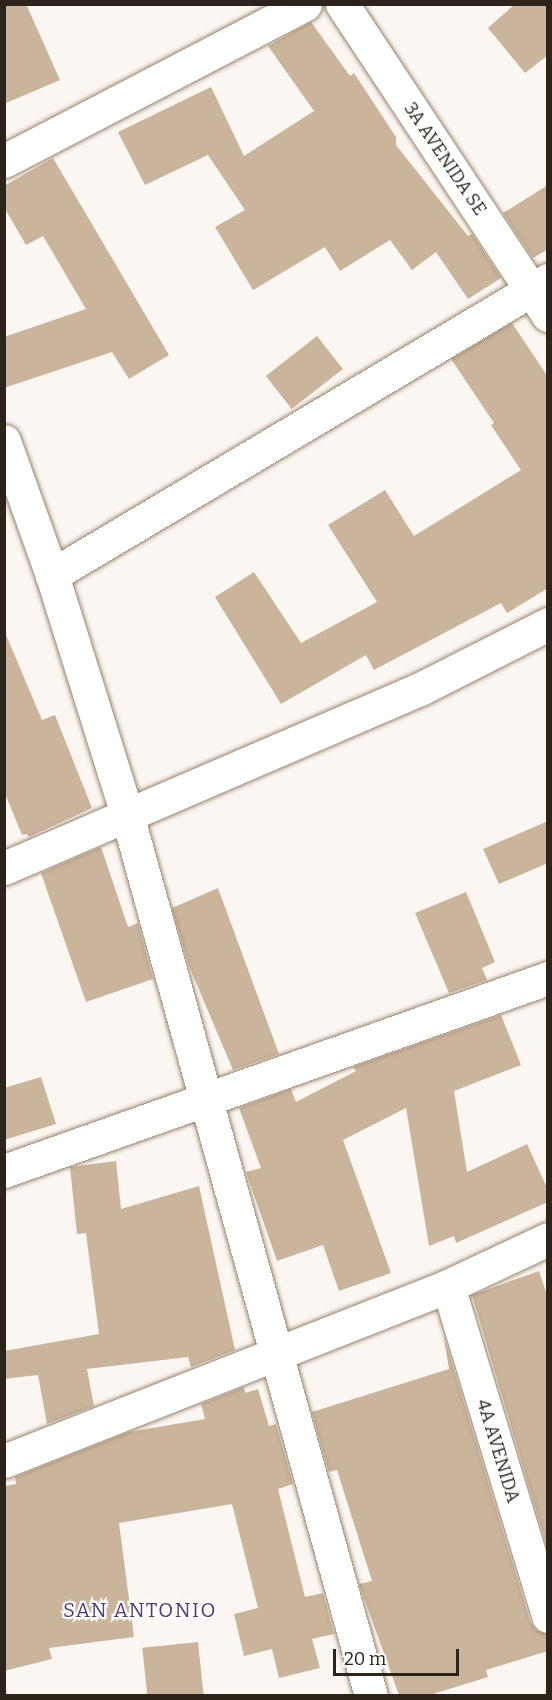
<!DOCTYPE html>
<html>
<head>
<meta charset="utf-8">
<style>
  body { margin:0 }
  #map { position:relative; width:552px; height:1700px; overflow:hidden; background:#fbf6f1; font-family:Bitter,serif }
  div>[style] { position:absolute }
  [style*='--x'] { left:calc(var(--x)*1px); top:calc(var(--y)*1px); width:calc(var(--w)*1px); rotate:calc(var(--a)*1deg) }
  .building>* { inset:0; background:#cbb49c; transform-origin:0 0 }
  .roads { filter:drop-shadow(0 0 2px #98826b) drop-shadow(0 0 2px #98826b) }
  .minor>* { height:33px; margin:-16.5px; padding:0 16.5px; transform-origin:16.5px; border-radius:16.5px; background:#fff }
  span { translate:-50% -50%; white-space:nowrap; text-align:center; line-height:1.15; -webkit-text-stroke:4.5px #fff; paint-order:stroke }
  .street-label { font-size:18px; color:#2c231a }
  .neighbourhood-label { font-size:20px; color:#533a76; letter-spacing:1.5px }
  .frame { position:absolute; inset:0; border:6px solid #2c231a; pointer-events:none }
  .scale { position:absolute; left:333px; top:1649px; width:126px; height:27px; box-sizing:border-box; border:3px solid #2c231a; border-top:0; padding-left:8px; font-size:18px; line-height:21px; white-space:nowrap; color:#2c231a; -webkit-text-stroke:4px #fff; paint-order:stroke }
</style>
</head>
<body>
<div id="map">
  <div class="building">
    <i style="clip-path:polygon(4px 4px,26px 4px,60px 80px,4px 104px)"></i>
    <i style="clip-path:polygon(515px 4px,548px 4px,548px 55px,525px 73px,488px 28px)"></i>
    <i style="clip-path:polygon(311px 22px,350px 76px,354px 73px,396px 137px,396px 145px,468px 236px,472px 234px,501px 278px,468px 299px,436px 252px,412px 270px,390px 240px,340px 271px,325px 247px,253px 290px,215px 227px,245px 210px,208px 155px,145px 185px,118px 132px,211px 87px,244px 156px,314px 111px,268px 46px)"></i>
    <i style="clip-path:polygon(53px 158px,169px 355px,129px 379px,112px 352px,4px 388px,4px 337px,86px 309px,43px 236px,26px 245px,4px 207px,4px 186px)"></i>
    <i style="clip-path:polygon(548px 185px,548px 249px,533px 258px,503px 213px)"></i>
    <i style="clip-path:polygon(512px 323px,548px 377px,548px 588px,507px 613px,501px 603px,374px 670px,366px 655px,281px 704px,215px 597px,254px 572px,301px 643px,377px 602px,328px 525px,385px 490px,414px 536px,521px 470px,491px 425px,494px 423px,451px 359px)"></i>
    <i style="left:317px;top:336px;width:42px;height:65px;rotate:52deg"></i>
    <i style="clip-path:polygon(4px 630px,42px 720px,55px 715px,92px 808px,29px 837px,27px 834px,22px 835px,4px 791px)"></i>
    <i style="clip-path:polygon(548px 821px,548px 863px,499px 884px,483px 849px)"></i>
    <i style="clip-path:polygon(101px 847px,128px 927px,138px 923px,153px 979px,86px 1002px,41px 873px)"></i>
    <i style="clip-path:polygon(218px 888px,279px 1054px,233px 1070px,189px 966px,172px 908px)"></i>
    <i style="clip-path:polygon(466px 892px,495px 962px,482px 968px,487px 980px,449px 993px,415px 913px)"></i>
    <i style="clip-path:polygon(501px 1015px,521px 1065px,454px 1091px,467px 1172px,527px 1144px,548px 1190px,548px 1202px,456px 1243px,454px 1236px,429px 1246px,406px 1108px,343px 1140px,391px 1273px,339px 1291px,323px 1245px,277px 1261px,246px 1172px,261px 1168px,239px 1108px,291px 1089px,296px 1102px,356px 1071px,353px 1067px)"></i>
    <i style="clip-path:polygon(41px 1077px,56px 1124px,4px 1140px,4px 1088px)"></i>
    <i style="clip-path:polygon(116px 1161px,121px 1209px,199px 1186px,235px 1350px,191px 1367px,188px 1357px,87px 1369px,94px 1406px,47px 1424px,38px 1375px,4px 1379px,4px 1351px,99px 1334px,86px 1233px,77px 1234px,70px 1167px)"></i>
    <i style="clip-path:polygon(539px 1271px,548px 1298px,548px 1550px,472px 1295px)"></i>
    <i style="clip-path:polygon(444px 1337px,530px 1621px,536px 1630px,548px 1634px,548px 1651px,486px 1670px,488px 1677px,430px 1695px,399px 1695px,359px 1584px,372px 1581px,337px 1470px,329px 1472px,312px 1412px,449px 1369px)"></i>
    <i style="clip-path:polygon(244px 1387px,245px 1393px,258px 1389px,269px 1426px,276px 1424px,293px 1484px,278px 1489px,305px 1597px,323px 1593px,334px 1634px,312px 1639px,320px 1668px,279px 1678px,272px 1649px,244px 1656px,234px 1614px,258px 1608px,232px 1504px,119px 1523px,134px 1637px,49px 1648px,52px 1659px,4px 1671px,4px 1486px,16px 1484px,15px 1477px,129px 1432px,205px 1419px,201px 1404px)"></i>
    <i style="left:198px;top:1642px;width:53px;height:56px;rotate:84deg"></i>
  </div>
  <div class="roads">
    <div class="minor">
      <i style="--x:342;--y:4;--w:373;--a:56.5"></i>
      <i style="--x:4;--y:161;--w:339;--a:-27.5"></i>
      <i style="--x:4;--y:441;--w:142;--a:70.3"></i>
      <i style="--x:52;--y:575;--w:255;--a:72.6"></i>
      <i style="--x:128;--y:818;--w:911;--a:74.53"></i>
      <i style="--x:52;--y:575;--w:577;--a:-30.74"></i>
      <i style="--x:4;--y:868;--w:453;--a:-23.3"></i>
      <i style="--x:420;--y:689;--w:144;--a:-26.9"></i>
      <i style="--x:4;--y:1171;--w:577;--a:-19.53"></i>
      <i style="--x:448;--y:1286;--w:345;--a:73.1"></i>
      <i style="--x:4;--y:1461;--w:477;--a:-21.5"></i>
      <i style="--x:448;--y:1286;--w:110;--a:-25.2"></i>
    </div>
  </div>
  <div class="street-label">
    <span style="left:445px;top:159px;rotate:56deg">3A AVENIDA SE</span>
    <span style="left:498px;top:1451px;rotate:73deg">4A AVENIDA</span>
  </div>
  <div class="neighbourhood-label">
    <span style="left:140px;top:1610px">SAN ANTONIO</span>
  </div>
  <div class="frame"></div>
  <div class="scale">20 m</div>
</div>
</body>
</html>
